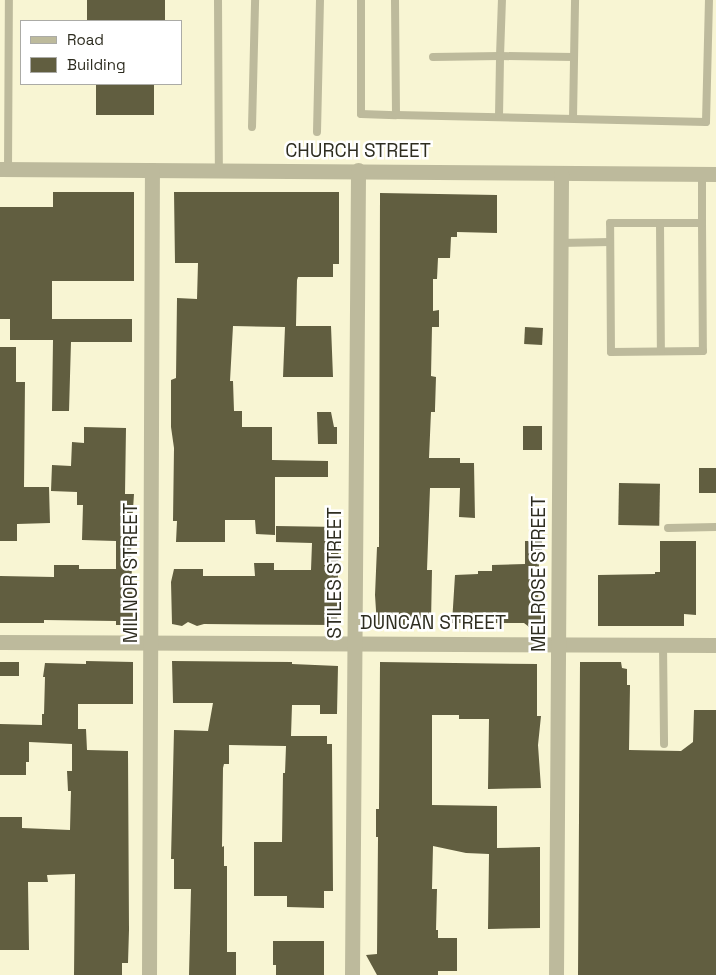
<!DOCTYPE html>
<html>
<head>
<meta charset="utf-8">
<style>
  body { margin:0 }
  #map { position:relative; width:716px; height:975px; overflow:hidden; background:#f8f5d3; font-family:"Space Grotesk",sans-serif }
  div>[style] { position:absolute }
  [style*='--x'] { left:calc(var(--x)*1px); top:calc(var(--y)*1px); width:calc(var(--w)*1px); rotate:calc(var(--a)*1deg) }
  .building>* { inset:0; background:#615e40; transform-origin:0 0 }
  .service>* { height:8px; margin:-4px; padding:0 4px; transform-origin:4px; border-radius:4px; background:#bdba9c }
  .minor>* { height:15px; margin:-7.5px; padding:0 7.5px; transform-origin:7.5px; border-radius:7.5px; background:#bdba9c }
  span { translate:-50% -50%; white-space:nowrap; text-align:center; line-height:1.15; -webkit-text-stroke:5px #fff; paint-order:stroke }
  .street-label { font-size:19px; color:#2e2d20 }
  .legend { position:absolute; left:20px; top:20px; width:162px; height:65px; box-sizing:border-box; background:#fff; border:1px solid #ababa6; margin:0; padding:6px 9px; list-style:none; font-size:15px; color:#2e2d20 }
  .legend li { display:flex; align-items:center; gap:10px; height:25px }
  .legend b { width:25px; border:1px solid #ababa6 }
</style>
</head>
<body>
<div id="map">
  <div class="building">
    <i style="left:87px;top:0;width:78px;height:21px"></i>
    <i style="left:96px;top:84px;width:58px;height:31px"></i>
    <i style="clip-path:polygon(53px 192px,134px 192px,134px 281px,52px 281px,52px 319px,132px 319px,132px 342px,71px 342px,69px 411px,52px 411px,53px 340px,10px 340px,10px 319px,0 319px,0 207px,53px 207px)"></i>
    <i style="clip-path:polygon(174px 192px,339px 192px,339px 264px,333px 264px,333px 277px,298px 277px,297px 280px,296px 326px,331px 326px,333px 377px,283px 377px,285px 327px,233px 326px,230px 381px,233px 381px,234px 411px,242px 411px,242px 427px,272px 427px,272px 460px,328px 461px,328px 477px,275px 477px,275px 535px,256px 534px,255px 520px,225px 520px,225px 542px,176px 542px,177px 521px,173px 521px,174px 448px,171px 427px,171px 380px,176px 378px,177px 298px,197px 299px,198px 263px,175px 263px)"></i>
    <i style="clip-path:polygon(380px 193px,497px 195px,497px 233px,457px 232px,457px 237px,451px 237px,450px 258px,438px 258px,437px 279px,433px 279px,433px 311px,439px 310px,439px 327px,432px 327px,431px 376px,436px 377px,435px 409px,435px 412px,431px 412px,429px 458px,460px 458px,460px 463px,474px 463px,475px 518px,459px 517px,460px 488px,430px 488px,427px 570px,432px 570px,431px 623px,407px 623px,400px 630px,396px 626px,377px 626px,375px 595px,377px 547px,379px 547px)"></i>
    <i style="left:525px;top:327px;width:18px;height:17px;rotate:3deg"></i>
    <i style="clip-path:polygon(0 347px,16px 347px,16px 382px,25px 382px,24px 487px,49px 487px,50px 523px,17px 524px,17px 541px,0 541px)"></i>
    <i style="clip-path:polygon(317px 412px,331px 412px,334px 427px,337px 427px,337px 444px,318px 444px)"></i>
    <i style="left:523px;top:426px;width:19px;height:24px"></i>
    <i style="clip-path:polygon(84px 427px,126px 428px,125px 494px,134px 494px,131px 541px,133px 625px,116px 625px,116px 621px,44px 620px,44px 623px,0 623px,0 576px,54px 577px,54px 565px,79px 565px,79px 569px,116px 569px,116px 541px,82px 540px,83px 505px,77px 505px,77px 492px,51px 491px,52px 465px,71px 466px,72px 442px,84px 443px)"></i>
    <i style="left:699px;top:468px;width:17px;height:25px"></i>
    <i style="left:619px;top:483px;width:41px;height:42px;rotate:1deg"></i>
    <i style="clip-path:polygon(276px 526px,339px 527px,337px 625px,204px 624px,197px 626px,188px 622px,182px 626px,172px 624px,171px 582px,174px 569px,203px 569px,203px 576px,255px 576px,254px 563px,274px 563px,274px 570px,311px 570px,312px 543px,276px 542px)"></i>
    <i style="clip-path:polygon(525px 541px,542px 541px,542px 563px,539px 563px,538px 606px,542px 606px,542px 624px,533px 630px,524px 623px,452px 623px,455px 575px,478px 574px,478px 571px,492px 571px,492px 565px,525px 564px)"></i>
    <i style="clip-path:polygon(660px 541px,696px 541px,696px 615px,684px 614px,684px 626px,598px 626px,598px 575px,655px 574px,655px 572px,660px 572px)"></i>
    <i style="clip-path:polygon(86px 661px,133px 662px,133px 704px,78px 704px,78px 729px,86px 729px,87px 750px,128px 751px,129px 930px,128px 963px,122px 963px,122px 975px,74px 975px,75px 874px,47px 875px,48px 882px,28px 882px,29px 950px,0 950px,0 817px,22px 817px,22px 828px,70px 830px,71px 791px,68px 791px,67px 771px,72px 771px,72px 744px,29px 742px,29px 762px,26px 762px,26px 775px,0 775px,0 724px,42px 725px,42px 714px,44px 714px,45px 677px,43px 677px,45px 663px,86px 664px)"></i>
    <i style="clip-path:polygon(172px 661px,292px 662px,292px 664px,338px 666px,337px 714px,320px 714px,320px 705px,292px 705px,291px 736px,327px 736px,327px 744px,332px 744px,333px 891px,324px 891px,324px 908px,287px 907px,287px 896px,254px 896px,254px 842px,282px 842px,283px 773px,285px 773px,286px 746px,229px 745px,229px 764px,224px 764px,223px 768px,222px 847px,224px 846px,224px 866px,227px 866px,227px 952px,236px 952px,236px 975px,189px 975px,191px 889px,174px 889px,174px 859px,171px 859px,174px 730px,208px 731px,213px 703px,173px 703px)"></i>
    <i style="left:0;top:662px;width:19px;height:14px"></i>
    <i style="clip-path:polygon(380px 662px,537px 664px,537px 716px,541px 716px,538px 745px,541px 788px,488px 789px,489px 719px,459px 719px,459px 715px,432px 715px,432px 805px,497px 806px,497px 848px,540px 847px,540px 928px,488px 929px,489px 854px,466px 853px,433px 846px,432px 889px,437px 889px,436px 930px,438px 930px,438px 938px,457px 938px,457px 971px,438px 971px,438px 975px,377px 975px,366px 955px,377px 954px,378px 837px,376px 837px,376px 809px,379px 809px)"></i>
    <i style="clip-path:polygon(580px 662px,621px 662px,622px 668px,627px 669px,627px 685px,630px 685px,629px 750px,681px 751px,693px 742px,694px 710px,716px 710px,716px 975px,578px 975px)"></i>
    <i style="clip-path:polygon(273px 941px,324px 941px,324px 975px,276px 975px,276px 965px,273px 965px)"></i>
  </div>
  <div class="service">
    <i style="--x:218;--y:0;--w:170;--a:89.7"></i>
    <i style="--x:361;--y:0;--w:114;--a:90"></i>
    <i style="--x:361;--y:114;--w:35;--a:2"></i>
    <i style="--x:395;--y:0;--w:115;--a:89.5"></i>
    <i style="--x:396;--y:115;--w:310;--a:1.3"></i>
    <i style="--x:706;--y:122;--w:122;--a:-88.6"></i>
    <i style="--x:433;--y:57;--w:67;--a:-0.9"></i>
    <i style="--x:500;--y:56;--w:56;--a:-88"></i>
    <i style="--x:499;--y:116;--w:60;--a:-89"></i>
    <i style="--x:500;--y:56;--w:73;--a:0.8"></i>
    <i style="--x:573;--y:118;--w:118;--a:-89"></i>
    <i style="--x:252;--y:127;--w:127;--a:-88.6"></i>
    <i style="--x:317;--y:132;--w:132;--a:-88.7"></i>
    <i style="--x:8;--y:170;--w:170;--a:-89.7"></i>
    <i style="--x:702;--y:174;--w:49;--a:90"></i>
    <i style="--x:702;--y:223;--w:128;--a:89.6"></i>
    <i style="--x:703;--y:351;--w:92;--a:179.4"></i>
    <i style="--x:611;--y:352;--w:129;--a:-90.4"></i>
    <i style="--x:610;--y:223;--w:92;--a:0"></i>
    <i style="--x:660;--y:223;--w:128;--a:89.6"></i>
    <i style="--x:560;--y:243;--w:50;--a:-1.1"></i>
    <i style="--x:668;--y:528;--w:48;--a:-1.2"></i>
    <i style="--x:663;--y:644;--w:100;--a:89.4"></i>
  </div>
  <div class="minor">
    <i style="--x:0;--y:169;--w:716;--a:0.4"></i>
    <i style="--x:0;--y:642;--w:716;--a:0.24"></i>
    <i style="--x:149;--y:975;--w:805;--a:-89.79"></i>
    <i style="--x:352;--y:975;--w:805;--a:-89.57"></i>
    <i style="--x:556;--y:975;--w:802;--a:-89.64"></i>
  </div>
  <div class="street-label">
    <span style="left:358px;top:151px">CHURCH STREET</span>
    <span style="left:131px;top:573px;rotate:-90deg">MILNOR STREET</span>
    <span style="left:335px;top:573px;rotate:-90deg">STILES STREET</span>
    <span style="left:539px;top:574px;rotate:-90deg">MELROSE STREET</span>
    <span style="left:433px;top:623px">DUNCAN STREET</span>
  </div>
  <ul class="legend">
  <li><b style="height:6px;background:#bdba9c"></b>Road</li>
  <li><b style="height:14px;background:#615e40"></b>Building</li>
  </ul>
</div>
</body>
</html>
